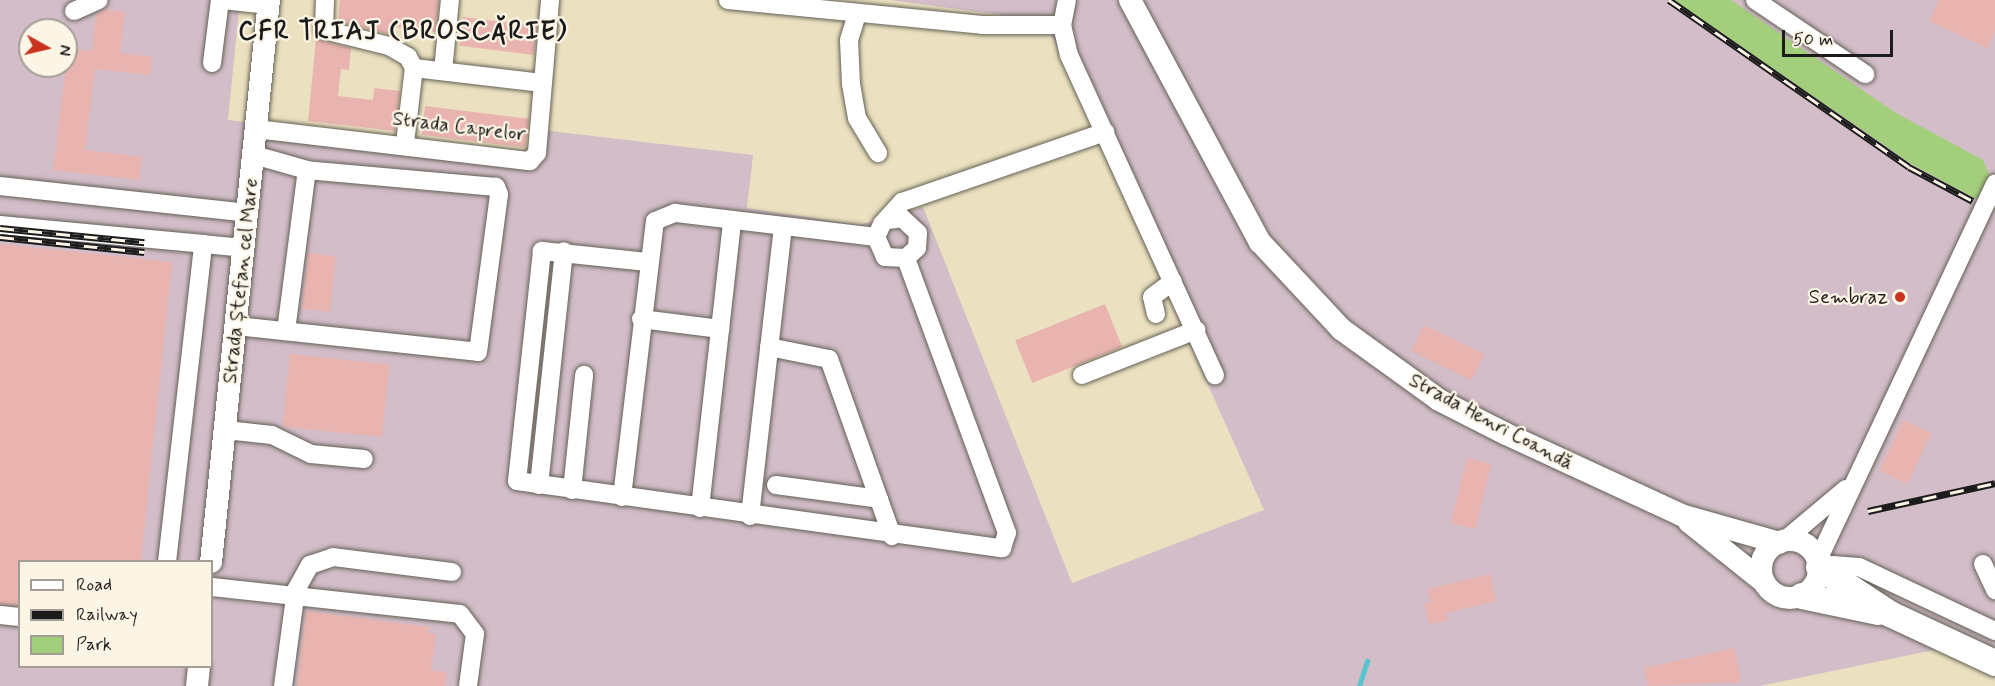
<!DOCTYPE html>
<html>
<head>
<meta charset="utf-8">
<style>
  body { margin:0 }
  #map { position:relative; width:1995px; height:686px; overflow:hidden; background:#ebe1c0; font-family:Mynerve,sans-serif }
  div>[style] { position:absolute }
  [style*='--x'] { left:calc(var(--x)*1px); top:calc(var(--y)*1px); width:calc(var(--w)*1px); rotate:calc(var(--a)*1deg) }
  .industrial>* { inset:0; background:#d2bdc8 }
  .green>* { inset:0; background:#a3cf7c }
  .stream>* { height:4.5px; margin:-2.25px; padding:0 2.25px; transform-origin:2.25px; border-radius:2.25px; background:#58c5ce }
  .building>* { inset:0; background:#e9b4af; transform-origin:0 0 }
  .roads { filter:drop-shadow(0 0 2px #646155) drop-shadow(0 0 2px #646155) }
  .minor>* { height:18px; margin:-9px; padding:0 9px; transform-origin:9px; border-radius:9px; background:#fff }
  .major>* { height:22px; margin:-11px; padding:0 11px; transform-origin:11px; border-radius:11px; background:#fff }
  .major>.ring { margin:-11px; padding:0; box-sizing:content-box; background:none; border:22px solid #fff; border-radius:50% }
  .highway>* { height:26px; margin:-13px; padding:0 13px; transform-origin:13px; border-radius:13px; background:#fff }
  .rail>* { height:7px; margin-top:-3.5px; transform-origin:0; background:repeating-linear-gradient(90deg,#fcf5e5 0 14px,#1c1c1c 0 28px); box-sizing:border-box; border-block:2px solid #1c1c1c }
  .dots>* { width:16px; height:16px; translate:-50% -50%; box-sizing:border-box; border:3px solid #fcf5e5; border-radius:50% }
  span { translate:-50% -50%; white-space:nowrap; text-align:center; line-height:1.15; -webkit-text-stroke:4.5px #fcf5e5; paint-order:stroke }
  .street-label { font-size:20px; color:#1c1c1c }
  .poi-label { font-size:20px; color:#1c1c1c }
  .right { translate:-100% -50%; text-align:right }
  .district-label { font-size:26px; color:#1c1c1c; font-weight:700; letter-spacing:1.5px }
  .legend { position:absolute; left:18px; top:560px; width:195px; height:108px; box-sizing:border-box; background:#fcf5e5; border:2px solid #a29e95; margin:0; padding:8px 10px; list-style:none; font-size:18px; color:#1c1c1c }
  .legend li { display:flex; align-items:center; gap:12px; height:30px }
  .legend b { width:30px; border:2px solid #a29e95 }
  .north { position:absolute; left:18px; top:18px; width:60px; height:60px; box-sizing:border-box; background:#fcf5e5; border:2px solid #a29e95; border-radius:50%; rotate:98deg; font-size:16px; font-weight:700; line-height:24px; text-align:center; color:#1c1c1c }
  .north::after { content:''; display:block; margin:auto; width:21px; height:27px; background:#c8321e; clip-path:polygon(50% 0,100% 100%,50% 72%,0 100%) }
  .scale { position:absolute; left:1782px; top:30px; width:111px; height:27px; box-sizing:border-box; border:3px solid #1c1c1c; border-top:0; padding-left:8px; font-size:18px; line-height:21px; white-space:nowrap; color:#1c1c1c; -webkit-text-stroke:4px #fcf5e5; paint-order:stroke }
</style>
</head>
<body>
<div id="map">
  <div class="industrial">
    <i style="clip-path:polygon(evenodd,0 0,240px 0,228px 120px,537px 160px,542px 130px,753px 155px,747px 208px,859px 225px,923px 207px,1072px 583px,1264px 510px,1045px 21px,890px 0,1995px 0,1995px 663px,1958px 645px,1760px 686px,0 686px,0 0,30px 30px,66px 30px,66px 66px,30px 66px,30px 30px,0 0,20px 562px,212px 562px,212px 666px,20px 666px,20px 562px)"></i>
  </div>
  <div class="green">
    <i style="clip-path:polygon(1674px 0,1731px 0,1896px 113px,1983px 160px,1990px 177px,1978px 200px,1913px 165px)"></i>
  </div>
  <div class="stream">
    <i style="--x:1359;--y:686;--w:26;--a:-72"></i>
  </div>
  <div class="building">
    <i style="clip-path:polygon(340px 0,439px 0,436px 32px,395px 27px,394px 35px,338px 22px)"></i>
    <i style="clip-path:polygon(1939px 0,1995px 0,1995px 31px,1987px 48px,1929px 21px)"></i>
    <i style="clip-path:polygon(105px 9px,125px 12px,120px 53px,152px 57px,150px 75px,95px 69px,85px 150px,142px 157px,139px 180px,53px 170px,68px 48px,92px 51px,96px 14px)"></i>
    <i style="left:463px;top:17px;width:75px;height:29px;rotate:7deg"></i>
    <i style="clip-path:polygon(316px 39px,351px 48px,349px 70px,341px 69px,338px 96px,373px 100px,374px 88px,400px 91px,395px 131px,308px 121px)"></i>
    <i style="left:425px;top:106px;width:105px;height:29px;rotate:7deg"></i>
    <i style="clip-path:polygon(0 244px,172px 262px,141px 561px,20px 561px,20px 606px,0 604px)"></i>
    <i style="left:308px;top:253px;width:28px;height:56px;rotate:6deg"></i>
    <i style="left:1105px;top:304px;width:46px;height:97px;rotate:68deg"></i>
    <i style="left:1424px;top:325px;width:67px;height:29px;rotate:26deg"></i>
    <i style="left:290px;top:354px;width:100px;height:73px;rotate:6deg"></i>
    <i style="left:1903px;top:420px;width:31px;height:56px;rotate:25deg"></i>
    <i style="left:1467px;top:458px;width:25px;height:67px;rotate:14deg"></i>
    <i style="clip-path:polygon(1490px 574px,1496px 601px,1446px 613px,1448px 620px,1429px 624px,1424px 604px,1431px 602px,1428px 589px)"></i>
    <i style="clip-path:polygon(306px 611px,429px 627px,428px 633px,436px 634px,431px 670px,447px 672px,445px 686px,297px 686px)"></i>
    <i style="clip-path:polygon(1734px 648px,1741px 682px,1648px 686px,1644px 668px)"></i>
  </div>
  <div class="roads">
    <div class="minor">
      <i style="--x:223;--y:0;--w:46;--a:6.2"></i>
      <i style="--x:325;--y:0;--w:30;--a:92"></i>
      <i style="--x:324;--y:30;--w:67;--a:13.8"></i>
      <i style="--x:389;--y:46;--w:22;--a:30"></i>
      <i style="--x:408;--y:57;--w:13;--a:61"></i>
      <i style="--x:414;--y:68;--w:129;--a:6.7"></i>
      <i style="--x:728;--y:0;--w:255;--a:5.6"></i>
      <i style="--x:982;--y:25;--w:80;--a:0"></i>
      <i style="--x:1067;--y:0;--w:25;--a:101"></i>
      <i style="--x:1062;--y:25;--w:31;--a:77"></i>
      <i style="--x:1069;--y:55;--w:352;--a:65.5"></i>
      <i style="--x:1755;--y:0;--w:133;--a:33.9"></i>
      <i style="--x:74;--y:11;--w:27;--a:-24"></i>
      <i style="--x:857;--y:14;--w:27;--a:107"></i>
      <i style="--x:849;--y:40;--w:44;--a:87.4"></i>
      <i style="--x:851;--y:84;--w:35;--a:80"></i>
      <i style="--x:857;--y:118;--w:41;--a:59"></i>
      <i style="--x:212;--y:63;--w:64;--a:-82.8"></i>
      <i style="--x:443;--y:71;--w:71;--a:-84.4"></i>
      <i style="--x:256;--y:129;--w:276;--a:6.7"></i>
      <i style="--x:530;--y:161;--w:11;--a:-49"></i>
      <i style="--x:537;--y:153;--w:154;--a:-85.1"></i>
      <i style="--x:405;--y:143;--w:76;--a:-83.2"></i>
      <i style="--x:0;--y:186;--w:249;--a:6.2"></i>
      <i style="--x:888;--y:220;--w:14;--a:-8"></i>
      <i style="--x:902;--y:218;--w:22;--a:43"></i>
      <i style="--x:918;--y:233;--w:15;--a:94"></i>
      <i style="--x:917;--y:248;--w:15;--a:138"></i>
      <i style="--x:906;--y:258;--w:21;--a:-177"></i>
      <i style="--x:885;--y:257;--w:22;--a:-114"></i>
      <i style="--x:876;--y:237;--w:14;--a:-65"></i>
      <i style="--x:882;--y:224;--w:30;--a:-48"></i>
      <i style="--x:902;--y:202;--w:215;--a:-19"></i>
      <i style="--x:0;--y:225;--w:204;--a:5.3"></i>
      <i style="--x:648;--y:262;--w:107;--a:-174.1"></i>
      <i style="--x:542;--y:251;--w:231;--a:96.2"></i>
      <i style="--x:517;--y:481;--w:490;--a:7.9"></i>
      <i style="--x:1002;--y:548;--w:16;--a:-72"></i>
      <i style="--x:1007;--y:533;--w:293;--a:-110.2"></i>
      <i style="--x:1156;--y:314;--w:17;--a:-103"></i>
      <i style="--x:1152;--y:297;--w:26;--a:-37"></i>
      <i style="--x:641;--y:319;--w:80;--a:7.2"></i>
      <i style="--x:236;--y:326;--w:243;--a:6.1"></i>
      <i style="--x:478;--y:352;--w:159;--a:-82.4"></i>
      <i style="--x:499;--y:194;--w:8;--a:-113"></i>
      <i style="--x:496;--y:187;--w:190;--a:-174.9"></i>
      <i style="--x:307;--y:170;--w:55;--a:-164.2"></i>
      <i style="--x:286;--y:331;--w:162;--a:-82.6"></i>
      <i style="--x:769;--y:347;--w:61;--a:11.3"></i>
      <i style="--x:829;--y:359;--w:188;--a:70.4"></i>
      <i style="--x:1082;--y:375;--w:123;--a:-21.5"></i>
      <i style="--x:226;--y:430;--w:46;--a:6.2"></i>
      <i style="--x:272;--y:435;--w:43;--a:26"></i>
      <i style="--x:311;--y:454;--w:53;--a:5.4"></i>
      <i style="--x:539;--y:485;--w:235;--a:-83.9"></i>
      <i style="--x:776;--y:485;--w:104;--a:7.7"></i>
      <i style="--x:572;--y:490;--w:116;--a:-84"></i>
      <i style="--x:622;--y:497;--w:278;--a:-83.2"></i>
      <i style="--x:655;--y:221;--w:22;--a:-22"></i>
      <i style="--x:675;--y:213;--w:202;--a:6.8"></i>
      <i style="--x:700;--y:508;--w:289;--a:-83.6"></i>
      <i style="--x:750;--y:516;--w:290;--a:-83.5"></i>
      <i style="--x:1784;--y:541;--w:81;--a:-40"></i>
      <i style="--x:1818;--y:560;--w:416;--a:-64.8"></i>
      <i style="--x:167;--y:562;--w:320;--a:-83.5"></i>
      <i style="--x:203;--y:244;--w:41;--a:5.6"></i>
      <i style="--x:1819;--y:564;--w:40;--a:4.3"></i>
      <i style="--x:1859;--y:567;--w:150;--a:25.2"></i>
      <i style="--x:1983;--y:564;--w:29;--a:65"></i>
      <i style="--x:212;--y:587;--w:249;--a:6.2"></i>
      <i style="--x:460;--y:614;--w:25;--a:53"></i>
      <i style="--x:475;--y:634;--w:52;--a:97.7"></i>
      <i style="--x:0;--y:615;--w:20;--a:6"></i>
      <i style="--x:283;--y:686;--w:97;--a:-82.3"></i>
      <i style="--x:296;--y:590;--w:29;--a:-61"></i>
      <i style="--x:310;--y:565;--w:24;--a:-19"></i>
      <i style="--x:333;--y:557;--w:120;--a:7.2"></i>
    </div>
    <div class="major">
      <i style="--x:1130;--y:0;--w:275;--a:61.8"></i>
      <i style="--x:1260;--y:242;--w:119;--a:47"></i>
      <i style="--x:1341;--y:329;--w:121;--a:35.9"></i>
      <i style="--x:1439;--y:400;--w:75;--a:26.9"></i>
      <i style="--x:1506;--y:434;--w:193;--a:24.8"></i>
      <i style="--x:1681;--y:515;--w:102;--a:15.9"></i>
      <i style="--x:1689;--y:522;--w:96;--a:38.7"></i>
      <i class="ring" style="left:1761px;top:540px;width:36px;height:36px"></i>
      <i style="--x:211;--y:562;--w:565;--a:-84.11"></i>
      <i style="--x:197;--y:686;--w:20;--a:-84"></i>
    </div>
    <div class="highway">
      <i style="--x:1819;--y:567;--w:85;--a:33.5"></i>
      <i style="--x:1890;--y:614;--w:116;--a:25"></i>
      <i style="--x:1802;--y:596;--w:78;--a:11.9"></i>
    </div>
  </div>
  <div class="rail">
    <i style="--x:1669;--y:0;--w:292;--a:34.8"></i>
    <i style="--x:1909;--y:167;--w:72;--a:28"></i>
    <i style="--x:0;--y:228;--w:145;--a:5.6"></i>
    <i style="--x:0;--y:237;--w:145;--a:5.9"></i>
    <i style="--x:1868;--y:511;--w:130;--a:-12.4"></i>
  </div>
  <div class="dots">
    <i style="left:1900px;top:297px;background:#c8321e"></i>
  </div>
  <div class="street-label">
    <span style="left:459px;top:127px;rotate:7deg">Strada Caprelor</span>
    <span style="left:241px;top:281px;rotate:-84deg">Strada Ștefan cel Mare</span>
    <span style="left:1491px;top:422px;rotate:28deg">Strada Henri Coandă</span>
  </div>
  <div class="poi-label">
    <span class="right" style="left:1888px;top:297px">Sembraz</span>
  </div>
  <div class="district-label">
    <span style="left:403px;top:33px">CFR TRIAJ (BROSCĂRIE)</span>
  </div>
  <ul class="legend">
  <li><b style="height:8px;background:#fff"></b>Road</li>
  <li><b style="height:8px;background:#1c1c1c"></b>Railway</li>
  <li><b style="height:16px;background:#a3cf7c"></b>Park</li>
  </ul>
  <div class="north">N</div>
  <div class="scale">50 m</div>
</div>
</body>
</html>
